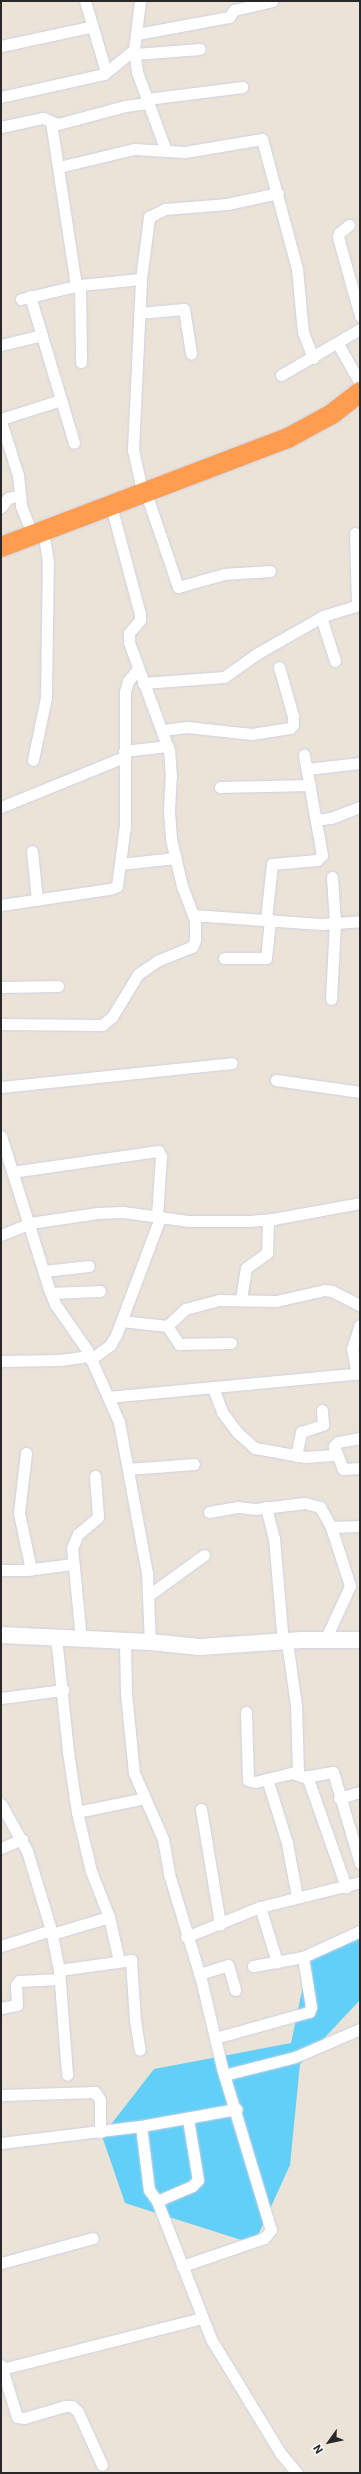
<!DOCTYPE html>
<html>
<head>
<meta charset="utf-8">
<style>
  body { margin:0 }
  #map { position:relative; width:361px; height:2474px; overflow:hidden; background:#ece3d8; font-family:Roboto,sans-serif }
  div>[style] { position:absolute }
  [style*='--x'] { left:calc(var(--x)*1px); top:calc(var(--y)*1px); width:calc(var(--w)*1px); rotate:calc(var(--a)*1deg) }
  .water>* { inset:0; background:#61cff7 }
  .roads { filter:drop-shadow(0 0 1px #cdd1e2) drop-shadow(0 0 1px #cdd1e2) }
  .street>* { height:11px; margin:-5.5px; padding:0 5.5px; transform-origin:5.5px; border-radius:5.5px; background:#fff }
  .secondary>* { height:16px; margin:-8px; padding:0 8px; transform-origin:8px; border-radius:8px; background:#fff }
  .highway>* { height:20px; margin:-10px; padding:0 10px; transform-origin:10px; border-radius:10px; background:#ff9c4f }
  span { translate:-50% -50%; white-space:nowrap; text-align:center; line-height:1.15; -webkit-text-stroke:3px #fff; paint-order:stroke }
  .frame { position:absolute; inset:0; border:2px solid #282828; pointer-events:none }
  .north { position:absolute; left:309px; top:2422px; width:40px; height:40px; -webkit-text-stroke:3px #fff; paint-order:stroke; rotate:237deg; font-size:11px; font-weight:700; line-height:16px; text-align:center; color:#282828 }
  .north::after { content:''; display:block; margin:auto; width:14px; height:18px; background:#282828; clip-path:polygon(50% 0,100% 100%,50% 72%,0 100%) }
</style>
</head>
<body>
<div id="map">
  <div class="water">
    <i style="clip-path:polygon(360px 1932px,360px 2000px,300px 2064px,290px 2165px,254px 2244px,125px 2203px,102px 2136px,154px 2069px,291px 2043px,310px 1953px)"></i>
  </div>
  <div class="roads">
    <div class="street">
      <i style="--x:85;--y:1;--w:74;--a:73.5"></i>
      <i style="--x:140;--y:1;--w:49;--a:97"></i>
      <i style="--x:134;--y:50;--w:22;--a:82"></i>
      <i style="--x:137;--y:72;--w:84;--a:69.8"></i>
      <i style="--x:137;--y:34;--w:94;--a:-10.5"></i>
      <i style="--x:229;--y:17;--w:9;--a:-54"></i>
      <i style="--x:234;--y:10;--w:39;--a:-13"></i>
      <i style="--x:1;--y:46;--w:91;--a:-12.1"></i>
      <i style="--x:135;--y:54;--w:65;--a:-4.4"></i>
      <i style="--x:1;--y:97;--w:106;--a:-12.6"></i>
      <i style="--x:104;--y:74;--w:38;--a:-39"></i>
      <i style="--x:147;--y:99;--w:96;--a:-7.2"></i>
      <i style="--x:51;--y:122;--w:166;--a:81.3"></i>
      <i style="--x:1;--y:127;--w:43;--a:-12.1"></i>
      <i style="--x:43;--y:118;--w:16;--a:22"></i>
      <i style="--x:58;--y:124;--w:69;--a:-15"></i>
      <i style="--x:125;--y:106;--w:24;--a:-7"></i>
      <i style="--x:59;--y:167;--w:77;--a:-13.5"></i>
      <i style="--x:134;--y:149;--w:51;--a:3.4"></i>
      <i style="--x:185;--y:152;--w:78;--a:-9.6"></i>
      <i style="--x:262;--y:139;--w:135;--a:74.9"></i>
      <i style="--x:297;--y:269;--w:63;--a:84.6"></i>
      <i style="--x:303;--y:332;--w:28;--a:69"></i>
      <i style="--x:349;--y:225;--w:13;--a:141"></i>
      <i style="--x:339;--y:233;--w:4;--a:104"></i>
      <i style="--x:338;--y:237;--w:82;--a:74.4"></i>
      <i style="--x:80;--y:286;--w:76;--a:89.2"></i>
      <i style="--x:30;--y:296;--w:153;--a:73.3"></i>
      <i style="--x:21;--y:299;--w:61;--a:-13.3"></i>
      <i style="--x:80;--y:285;--w:61;--a:-5.6"></i>
      <i style="--x:139;--y:313;--w:45;--a:-5.1"></i>
      <i style="--x:184;--y:309;--w:45;--a:81"></i>
      <i style="--x:338;--y:344;--w:45;--a:60.6"></i>
      <i style="--x:1;--y:345;--w:42;--a:-13.7"></i>
      <i style="--x:281;--y:375;--w:91;--a:-30.2"></i>
      <i style="--x:1;--y:419;--w:63;--a:-17.6"></i>
      <i style="--x:1;--y:422;--w:56;--a:72.2"></i>
      <i style="--x:18;--y:475;--w:31;--a:84"></i>
      <i style="--x:21;--y:506;--w:31;--a:68"></i>
      <i style="--x:146;--y:493;--w:99;--a:71.2"></i>
      <i style="--x:178;--y:587;--w:48;--a:-15.8"></i>
      <i style="--x:224;--y:574;--w:46;--a:-3.7"></i>
      <i style="--x:143;--y:494;--w:45;--a:-102.8"></i>
      <i style="--x:133;--y:450;--w:171;--a:-87.3"></i>
      <i style="--x:141;--y:279;--w:63;--a:-82.6"></i>
      <i style="--x:149;--y:217;--w:18;--a:-27"></i>
      <i style="--x:165;--y:209;--w:62;--a:-4.6"></i>
      <i style="--x:227;--y:204;--w:52;--a:-12.2"></i>
      <i style="--x:1;--y:507;--w:11;--a:-52"></i>
      <i style="--x:8;--y:498;--w:12;--a:-14"></i>
      <i style="--x:355;--y:533;--w:72;--a:88.4"></i>
      <i style="--x:321;--y:617;--w:46;--a:72.3"></i>
      <i style="--x:143;--y:683;--w:81;--a:-4.2"></i>
      <i style="--x:224;--y:677;--w:42;--a:-35.2"></i>
      <i style="--x:258;--y:653;--w:75;--a:-29.6"></i>
      <i style="--x:323;--y:616;--w:39;--a:-17"></i>
      <i style="--x:163;--y:730;--w:24;--a:-7"></i>
      <i style="--x:187;--y:727;--w:65;--a:6.1"></i>
      <i style="--x:252;--y:734;--w:38;--a:-9"></i>
      <i style="--x:290;--y:728;--w:4;--a:-45"></i>
      <i style="--x:293;--y:725;--w:9;--a:-90"></i>
      <i style="--x:293;--y:716;--w:51;--a:-105.9"></i>
      <i style="--x:124;--y:751;--w:44;--a:-6.5"></i>
      <i style="--x:33;--y:760;--w:64;--a:-78.3"></i>
      <i style="--x:46;--y:697;--w:135;--a:-89.2"></i>
      <i style="--x:48;--y:562;--w:31;--a:-99"></i>
      <i style="--x:307;--y:769;--w:53;--a:-6.5"></i>
      <i style="--x:220;--y:787;--w:90;--a:-1.3"></i>
      <i style="--x:1;--y:807;--w:133;--a:-22.1"></i>
      <i style="--x:316;--y:820;--w:15;--a:-8"></i>
      <i style="--x:331;--y:818;--w:31;--a:-21"></i>
      <i style="--x:32;--y:851;--w:49;--a:84.2"></i>
      <i style="--x:120;--y:864;--w:56;--a:-6.1"></i>
      <i style="--x:1;--y:905;--w:110;--a:-8.4"></i>
      <i style="--x:110;--y:889;--w:8;--a:-23"></i>
      <i style="--x:117;--y:886;--w:62;--a:-82.5"></i>
      <i style="--x:125;--y:825;--w:133;--a:-90"></i>
      <i style="--x:125;--y:692;--w:11;--a:-75"></i>
      <i style="--x:128;--y:681;--w:14;--a:-51"></i>
      <i style="--x:193;--y:915;--w:128;--a:4"></i>
      <i style="--x:321;--y:924;--w:39;--a:-4"></i>
      <i style="--x:266;--y:919;--w:55;--a:-83.8"></i>
      <i style="--x:272;--y:864;--w:45;--a:-5.1"></i>
      <i style="--x:317;--y:860;--w:7;--a:-45"></i>
      <i style="--x:322;--y:855;--w:102;--a:-100.2"></i>
      <i style="--x:224;--y:958;--w:42;--a:0"></i>
      <i style="--x:266;--y:958;--w:39;--a:-84"></i>
      <i style="--x:1;--y:987;--w:57;--a:-1"></i>
      <i style="--x:331;--y:999;--w:76;--a:-87"></i>
      <i style="--x:335;--y:923;--w:46;--a:-93.7"></i>
      <i style="--x:1;--y:1024;--w:101;--a:0.6"></i>
      <i style="--x:102;--y:1025;--w:13;--a:-39"></i>
      <i style="--x:112;--y:1017;--w:50;--a:-58.8"></i>
      <i style="--x:138;--y:974;--w:25;--a:-34"></i>
      <i style="--x:159;--y:960;--w:35;--a:-22"></i>
      <i style="--x:192;--y:947;--w:8;--a:-67"></i>
      <i style="--x:195;--y:940;--w:20;--a:-90"></i>
      <i style="--x:195;--y:920;--w:36;--a:-111"></i>
      <i style="--x:182;--y:886;--w:48;--a:-103.2"></i>
      <i style="--x:171;--y:839;--w:29;--a:-94"></i>
      <i style="--x:169;--y:810;--w:33;--a:-87"></i>
      <i style="--x:171;--y:777;--w:26;--a:-94"></i>
      <i style="--x:169;--y:751;--w:116;--a:-110.2"></i>
      <i style="--x:129;--y:642;--w:9;--a:-90"></i>
      <i style="--x:129;--y:633;--w:17;--a:-50"></i>
      <i style="--x:140;--y:620;--w:6;--a:-90"></i>
      <i style="--x:140;--y:614;--w:112;--a:-105"></i>
      <i style="--x:276;--y:1080;--w:85;--a:8.1"></i>
      <i style="--x:1;--y:1087;--w:232;--a:-5.9"></i>
      <i style="--x:1;--y:1136;--w:160;--a:72.6"></i>
      <i style="--x:49;--y:1289;--w:16;--a:68"></i>
      <i style="--x:55;--y:1304;--w:56;--a:55.2"></i>
      <i style="--x:87;--y:1350;--w:79;--a:66"></i>
      <i style="--x:119;--y:1422;--w:154;--a:79.5"></i>
      <i style="--x:147;--y:1573;--w:69;--a:87.5"></i>
      <i style="--x:12;--y:1172;--w:148;--a:-8.2"></i>
      <i style="--x:158;--y:1151;--w:6;--a:59"></i>
      <i style="--x:161;--y:1156;--w:61;--a:93.8"></i>
      <i style="--x:1;--y:1235;--w:31;--a:-22"></i>
      <i style="--x:30;--y:1223;--w:68;--a:-8.5"></i>
      <i style="--x:97;--y:1213;--w:26;--a:-2"></i>
      <i style="--x:123;--y:1212;--w:67;--a:7.8"></i>
      <i style="--x:189;--y:1221;--w:60;--a:0"></i>
      <i style="--x:249;--y:1221;--w:24;--a:-5"></i>
      <i style="--x:273;--y:1219;--w:88;--a:-10.4"></i>
      <i style="--x:44;--y:1271;--w:45;--a:-6.3"></i>
      <i style="--x:51;--y:1293;--w:49;--a:-2.3"></i>
      <i style="--x:241;--y:1299;--w:31;--a:-81"></i>
      <i style="--x:246;--y:1268;--w:26;--a:-36"></i>
      <i style="--x:267;--y:1253;--w:33;--a:-88"></i>
      <i style="--x:122;--y:1321;--w:45;--a:6.3"></i>
      <i style="--x:167;--y:1326;--w:22;--a:56"></i>
      <i style="--x:179;--y:1344;--w:52;--a:-1.1"></i>
      <i style="--x:167;--y:1326;--w:25;--a:-43"></i>
      <i style="--x:185;--y:1309;--w:35;--a:-15"></i>
      <i style="--x:219;--y:1300;--w:57;--a:1"></i>
      <i style="--x:276;--y:1301;--w:50;--a:-12.7"></i>
      <i style="--x:325;--y:1290;--w:7;--a:8"></i>
      <i style="--x:332;--y:1291;--w:31;--a:27"></i>
      <i style="--x:91;--y:1359;--w:24;--a:-36"></i>
      <i style="--x:110;--y:1345;--w:12;--a:-59"></i>
      <i style="--x:116;--y:1335;--w:125;--a:-69.4"></i>
      <i style="--x:1;--y:1361;--w:59;--a:-1"></i>
      <i style="--x:60;--y:1360;--w:30;--a:-8"></i>
      <i style="--x:357;--y:1374;--w:25;--a:-101"></i>
      <i style="--x:352;--y:1349;--w:25;--a:-72"></i>
      <i style="--x:213;--y:1388;--w:26;--a:69"></i>
      <i style="--x:222;--y:1412;--w:25;--a:53"></i>
      <i style="--x:237;--y:1432;--w:24;--a:42"></i>
      <i style="--x:255;--y:1448;--w:51;--a:10.2"></i>
      <i style="--x:305;--y:1457;--w:31;--a:-4"></i>
      <i style="--x:108;--y:1397;--w:253;--a:-5.4"></i>
      <i style="--x:360;--y:1438;--w:22;--a:170"></i>
      <i style="--x:338;--y:1442;--w:6;--a:135"></i>
      <i style="--x:334;--y:1446;--w:25;--a:69"></i>
      <i style="--x:343;--y:1469;--w:17;--a:-3"></i>
      <i style="--x:26;--y:1453;--w:60;--a:96.7"></i>
      <i style="--x:19;--y:1513;--w:58;--a:78.1"></i>
      <i style="--x:296;--y:1456;--w:25;--a:-78"></i>
      <i style="--x:301;--y:1432;--w:23;--a:-18"></i>
      <i style="--x:323;--y:1425;--w:15;--a:-94"></i>
      <i style="--x:128;--y:1469;--w:66;--a:-4.3"></i>
      <i style="--x:266;--y:1507;--w:32;--a:76"></i>
      <i style="--x:274;--y:1538;--w:104;--a:85.1"></i>
      <i style="--x:209;--y:1512;--w:28;--a:-10"></i>
      <i style="--x:237;--y:1507;--w:18;--a:6"></i>
      <i style="--x:255;--y:1509;--w:50;--a:-6.8"></i>
      <i style="--x:305;--y:1503;--w:16;--a:15"></i>
      <i style="--x:320;--y:1507;--w:23;--a:61"></i>
      <i style="--x:331;--y:1527;--w:62;--a:72.1"></i>
      <i style="--x:350;--y:1586;--w:60;--a:114.8"></i>
      <i style="--x:331;--y:1527;--w:29;--a:-2"></i>
      <i style="--x:1;--y:1570;--w:24;--a:0"></i>
      <i style="--x:25;--y:1570;--w:48;--a:-7.1"></i>
      <i style="--x:149;--y:1595;--w:68;--a:-36"></i>
      <i style="--x:56;--y:1637;--w:116;--a:84"></i>
      <i style="--x:68;--y:1752;--w:61;--a:81.5"></i>
      <i style="--x:77;--y:1812;--w:61;--a:76.7"></i>
      <i style="--x:91;--y:1871;--w:49;--a:68.6"></i>
      <i style="--x:109;--y:1917;--w:45;--a:77.2"></i>
      <i style="--x:81;--y:1639;--w:91;--a:-95.6"></i>
      <i style="--x:72;--y:1548;--w:15;--a:-67"></i>
      <i style="--x:78;--y:1534;--w:26;--a:-40"></i>
      <i style="--x:98;--y:1517;--w:41;--a:-94.2"></i>
      <i style="--x:125;--y:1641;--w:52;--a:88.9"></i>
      <i style="--x:126;--y:1693;--w:80;--a:84.3"></i>
      <i style="--x:134;--y:1773;--w:72;--a:66.3"></i>
      <i style="--x:163;--y:1839;--w:36;--a:80"></i>
      <i style="--x:169;--y:1874;--w:110;--a:73.1"></i>
      <i style="--x:201;--y:1979;--w:91;--a:76.7"></i>
      <i style="--x:222;--y:2068;--w:169;--a:73.2"></i>
      <i style="--x:271;--y:2230;--w:11;--a:131"></i>
      <i style="--x:264;--y:2238;--w:87;--a:161.1"></i>
      <i style="--x:287;--y:1642;--w:64;--a:81.9"></i>
      <i style="--x:296;--y:1705;--w:69;--a:88.3"></i>
      <i style="--x:1;--y:1698;--w:63;--a:-7.4"></i>
      <i style="--x:246;--y:1712;--w:68;--a:88.3"></i>
      <i style="--x:248;--y:1780;--w:7;--a:16"></i>
      <i style="--x:255;--y:1782;--w:38;--a:-14"></i>
      <i style="--x:292;--y:1773;--w:13;--a:18"></i>
      <i style="--x:304;--y:1777;--w:29;--a:-10"></i>
      <i style="--x:333;--y:1772;--w:95;--a:73.5"></i>
      <i style="--x:307;--y:1776;--w:118;--a:70.6"></i>
      <i style="--x:267;--y:1779;--w:67;--a:72.6"></i>
      <i style="--x:287;--y:1843;--w:55;--a:79.5"></i>
      <i style="--x:339;--y:1798;--w:22;--a:-16"></i>
      <i style="--x:1;--y:1804;--w:54;--a:61"></i>
      <i style="--x:27;--y:1851;--w:83;--a:73.1"></i>
      <i style="--x:51;--y:1930;--w:41;--a:78.7"></i>
      <i style="--x:59;--y:1970;--w:105;--a:85.6"></i>
      <i style="--x:201;--y:1809;--w:117;--a:80.6"></i>
      <i style="--x:77;--y:1812;--w:69;--a:-11.6"></i>
      <i style="--x:1;--y:1848;--w:23;--a:-23"></i>
      <i style="--x:260;--y:1907;--w:58;--a:72.8"></i>
      <i style="--x:52;--y:1934;--w:59;--a:-16.6"></i>
      <i style="--x:186;--y:1937;--w:80;--a:-22.1"></i>
      <i style="--x:260;--y:1907;--w:103;--a:-14"></i>
      <i style="--x:1;--y:1946;--w:52;--a:-17.7"></i>
      <i style="--x:253;--y:1966;--w:51;--a:-10.2"></i>
      <i style="--x:303;--y:1957;--w:63;--a:-24.5"></i>
      <i style="--x:59;--y:1970;--w:73;--a:-7.9"></i>
      <i style="--x:131;--y:1960;--w:60;--a:86.2"></i>
      <i style="--x:135;--y:2020;--w:30;--a:81"></i>
      <i style="--x:199;--y:1974;--w:30;--a:-17"></i>
      <i style="--x:228;--y:1965;--w:26;--a:74"></i>
      <i style="--x:1;--y:2008;--w:16;--a:-11"></i>
      <i style="--x:17;--y:2005;--w:20;--a:-93"></i>
      <i style="--x:16;--y:1985;--w:5;--a:-53"></i>
      <i style="--x:19;--y:1981;--w:40;--a:-2.9"></i>
      <i style="--x:215;--y:2038;--w:98;--a:-15.5"></i>
      <i style="--x:309;--y:2012;--w:5;--a:-68"></i>
      <i style="--x:311;--y:2007;--w:51;--a:-99.1"></i>
      <i style="--x:224;--y:2075;--w:73;--a:-14.2"></i>
      <i style="--x:295;--y:2057;--w:71;--a:-23.3"></i>
      <i style="--x:1;--y:2095;--w:94;--a:-1.8"></i>
      <i style="--x:95;--y:2092;--w:9;--a:58"></i>
      <i style="--x:100;--y:2100;--w:32;--a:90"></i>
      <i style="--x:141;--y:2126;--w:64;--a:82.9"></i>
      <i style="--x:149;--y:2190;--w:14;--a:54"></i>
      <i style="--x:157;--y:2201;--w:148;--a:68.6"></i>
      <i style="--x:211;--y:2339;--w:135;--a:58.7"></i>
      <i style="--x:281;--y:2454;--w:25;--a:50"></i>
      <i style="--x:1;--y:2143;--w:141;--a:-6.9"></i>
      <i style="--x:141;--y:2126;--w:97;--a:-10.1"></i>
      <i style="--x:157;--y:2201;--w:38;--a:-23"></i>
      <i style="--x:192;--y:2186;--w:8;--a:-45"></i>
      <i style="--x:198;--y:2180;--w:62;--a:-99.3"></i>
      <i style="--x:1;--y:2263;--w:95;--a:-15.2"></i>
      <i style="--x:1;--y:2365;--w:54;--a:72.9"></i>
      <i style="--x:17;--y:2417;--w:7;--a:8"></i>
      <i style="--x:24;--y:2418;--w:43;--a:-16.3"></i>
      <i style="--x:65;--y:2406;--w:7;--a:0"></i>
      <i style="--x:72;--y:2406;--w:8;--a:45"></i>
      <i style="--x:78;--y:2412;--w:58;--a:65.6"></i>
      <i style="--x:2;--y:2369;--w:206;--a:-14.3"></i>
    </div>
    <div class="secondary">
      <i style="--x:1;--y:1635;--w:149;--a:2.7"></i>
      <i style="--x:150;--y:1642;--w:50;--a:5.7"></i>
      <i style="--x:200;--y:1647;--w:102;--a:-3.9"></i>
      <i style="--x:302;--y:1640;--w:58;--a:0"></i>
    </div>
    <div class="highway">
      <i style="--x:1;--y:547;--w:307;--a:-20.8"></i>
      <i style="--x:288;--y:438;--w:50;--a:-28.6"></i>
      <i style="--x:332;--y:414;--w:36;--a:-38"></i>
    </div>
  </div>
  <div class="frame"></div>
  <div class="north">N</div>
</div>
</body>
</html>
